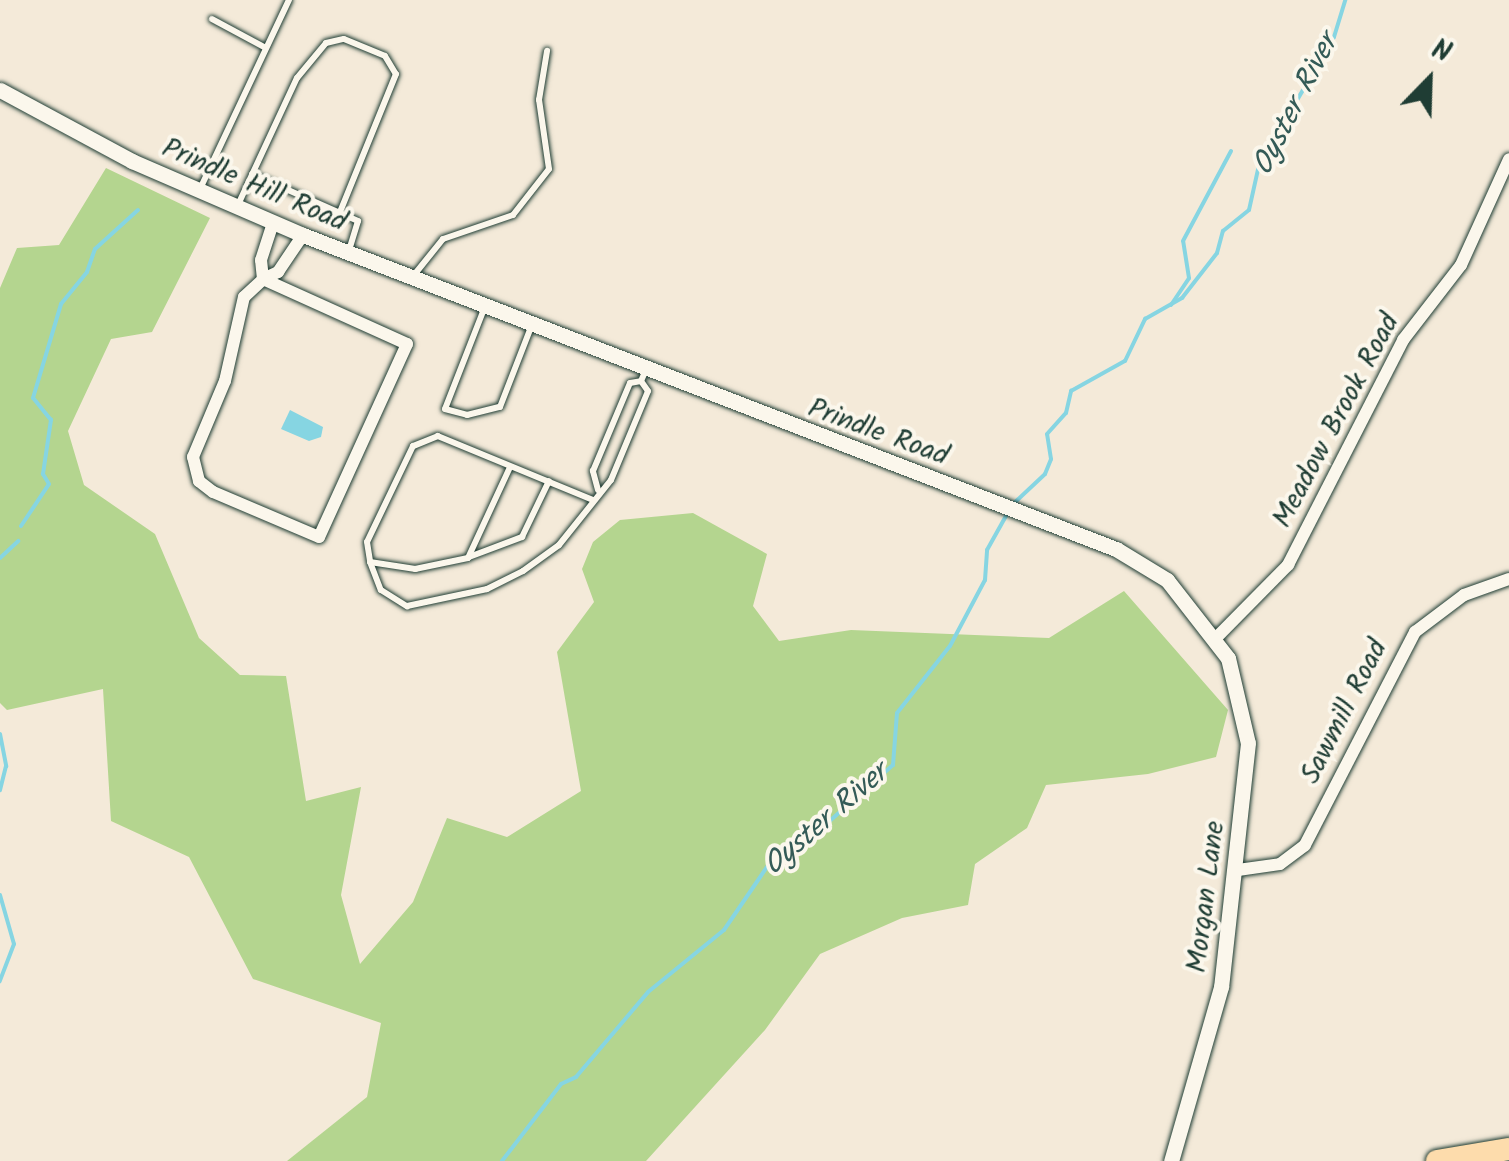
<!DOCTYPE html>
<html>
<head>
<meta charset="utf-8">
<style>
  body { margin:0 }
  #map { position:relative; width:1509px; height:1161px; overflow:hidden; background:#f4ead9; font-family:Kalam,sans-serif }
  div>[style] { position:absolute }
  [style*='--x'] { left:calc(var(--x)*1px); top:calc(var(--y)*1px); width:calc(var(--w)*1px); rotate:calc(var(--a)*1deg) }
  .green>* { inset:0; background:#b4d58f }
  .water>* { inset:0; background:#86d5e2 }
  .stream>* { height:4px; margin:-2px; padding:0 2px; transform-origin:2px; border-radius:2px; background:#86d5e2 }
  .roads { filter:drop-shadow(0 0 2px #1f3d34) drop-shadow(0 0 2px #1f3d34) }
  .service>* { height:6px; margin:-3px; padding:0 3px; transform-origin:3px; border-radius:3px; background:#fbf7ec }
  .minor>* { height:12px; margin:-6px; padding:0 6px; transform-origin:6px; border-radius:6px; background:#fbf7ec }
  .tertiary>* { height:15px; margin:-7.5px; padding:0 7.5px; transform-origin:7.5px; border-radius:7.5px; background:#fbf7ec }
  .motorway>* { height:22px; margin:-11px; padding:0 11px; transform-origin:11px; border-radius:11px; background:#fddcac }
  span { translate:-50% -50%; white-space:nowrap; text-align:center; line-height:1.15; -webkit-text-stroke:8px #fbf7ec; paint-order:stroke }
  .street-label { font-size:28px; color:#1f3d34 }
  .water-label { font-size:30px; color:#345b57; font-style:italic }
  .north { position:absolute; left:1379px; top:30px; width:100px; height:100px; -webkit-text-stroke:8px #fbf7ec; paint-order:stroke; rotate:23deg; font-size:28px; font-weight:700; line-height:40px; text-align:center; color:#1f3d34 }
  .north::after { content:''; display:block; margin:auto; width:35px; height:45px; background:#1f3d34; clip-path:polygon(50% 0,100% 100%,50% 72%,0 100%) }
</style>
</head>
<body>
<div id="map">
  <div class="green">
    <i style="clip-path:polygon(106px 168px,210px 218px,152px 332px,111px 339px,68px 431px,84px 485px,155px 534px,199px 638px,240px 675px,286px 676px,306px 801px,361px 787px,341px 895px,360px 964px,413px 902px,447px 818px,507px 837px,581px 791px,557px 652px,594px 602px,582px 569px,593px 542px,620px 520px,693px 513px,767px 554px,753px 606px,779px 641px,851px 630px,1049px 638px,1124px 591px,1228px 710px,1216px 757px,1148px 774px,1046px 785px,1027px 828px,975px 864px,968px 905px,902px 918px,820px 954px,765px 1030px,646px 1161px,287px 1161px,367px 1097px,381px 1023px,253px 979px,189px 857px,111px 821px,103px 689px,7px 710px,0 703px,0 288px,17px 248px,59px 245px)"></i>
  </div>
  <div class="water">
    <i style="clip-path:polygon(290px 410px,323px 427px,321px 437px,309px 441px,281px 429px)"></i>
  </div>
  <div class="stream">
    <i style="--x:1171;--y:305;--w:32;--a:-56"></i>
    <i style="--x:1189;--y:278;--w:37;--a:-99"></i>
    <i style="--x:1183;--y:241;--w:102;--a:-61.9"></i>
    <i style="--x:1012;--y:505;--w:45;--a:-43.2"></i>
    <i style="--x:1045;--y:474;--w:16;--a:-68"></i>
    <i style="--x:1051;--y:459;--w:25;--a:-99"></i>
    <i style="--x:1047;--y:434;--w:28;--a:-48"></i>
    <i style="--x:1066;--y:413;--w:23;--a:-77"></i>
    <i style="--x:1071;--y:391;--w:62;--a:-29.1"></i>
    <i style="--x:1125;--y:361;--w:47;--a:-64.5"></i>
    <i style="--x:1145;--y:319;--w:43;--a:-29.6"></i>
    <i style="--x:1182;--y:298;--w:57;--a:-52.1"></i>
    <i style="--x:1217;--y:253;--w:23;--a:-75"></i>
    <i style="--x:1223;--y:231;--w:33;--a:-39"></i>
    <i style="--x:1249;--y:210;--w:46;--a:-77.5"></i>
    <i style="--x:1259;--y:165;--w:148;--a:-59.6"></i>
    <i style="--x:1334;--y:37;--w:39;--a:-73"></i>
    <i style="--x:21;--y:526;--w:50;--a:-56.3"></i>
    <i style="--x:49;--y:484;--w:12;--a:-121"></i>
    <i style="--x:43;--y:474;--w:55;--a:-81.6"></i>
    <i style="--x:51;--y:420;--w:28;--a:-129"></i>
    <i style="--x:33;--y:398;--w:98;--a:-73.4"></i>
    <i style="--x:61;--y:304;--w:41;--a:-50.9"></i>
    <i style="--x:87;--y:272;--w:24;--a:-71"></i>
    <i style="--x:95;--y:249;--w:58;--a:-42.2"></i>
    <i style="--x:0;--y:558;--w:25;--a:-43"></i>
    <i style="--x:0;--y:734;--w:33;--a:79"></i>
    <i style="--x:6;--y:766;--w:25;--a:104"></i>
    <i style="--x:0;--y:895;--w:51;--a:74.1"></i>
    <i style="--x:14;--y:944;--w:40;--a:111"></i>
    <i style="--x:502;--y:1161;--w:97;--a:-52.5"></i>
    <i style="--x:561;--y:1084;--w:17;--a:-25"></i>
    <i style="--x:576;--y:1077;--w:111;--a:-49.7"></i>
    <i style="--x:648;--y:992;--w:98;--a:-39.2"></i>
    <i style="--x:724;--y:930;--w:83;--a:-55.7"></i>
    <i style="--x:771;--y:861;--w:18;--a:-19"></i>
    <i style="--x:788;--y:855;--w:30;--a:-53"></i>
    <i style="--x:806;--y:831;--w:19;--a:-16"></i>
    <i style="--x:824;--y:826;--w:92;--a:-41.5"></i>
    <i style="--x:893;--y:765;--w:52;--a:-85.6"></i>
    <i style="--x:897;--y:713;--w:85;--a:-51.7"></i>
    <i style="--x:950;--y:646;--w:75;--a:-62.1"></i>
    <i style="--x:985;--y:580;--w:30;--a:-86"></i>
    <i style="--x:987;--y:550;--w:41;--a:-60.9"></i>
  </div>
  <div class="roads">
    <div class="service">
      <i style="--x:212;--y:19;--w:59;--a:28.3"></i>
      <i style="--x:252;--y:174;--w:116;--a:23.9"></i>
      <i style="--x:358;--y:221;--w:31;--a:107"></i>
      <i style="--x:200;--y:189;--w:209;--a:-64.8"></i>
      <i style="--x:237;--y:207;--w:142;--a:-65.1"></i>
      <i style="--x:297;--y:78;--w:45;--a:-50.4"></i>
      <i style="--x:326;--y:43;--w:18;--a:-13"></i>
      <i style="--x:344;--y:39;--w:44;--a:22.5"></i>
      <i style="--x:385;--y:56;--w:21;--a:59"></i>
      <i style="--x:396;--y:74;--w:149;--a:112.1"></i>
      <i style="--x:414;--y:275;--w:46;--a:-51.1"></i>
      <i style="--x:443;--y:239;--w:74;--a:-18.9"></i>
      <i style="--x:513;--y:215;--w:58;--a:-52"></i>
      <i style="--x:549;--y:169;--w:70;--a:-98.2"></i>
      <i style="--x:539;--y:100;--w:50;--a:-80.7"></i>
      <i style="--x:484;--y:309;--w:107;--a:111.3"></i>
      <i style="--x:445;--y:409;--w:23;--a:15"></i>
      <i style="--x:467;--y:415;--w:34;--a:-14"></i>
      <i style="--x:500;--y:407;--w:86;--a:-68.8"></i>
      <i style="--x:598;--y:490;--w:20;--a:-105"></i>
      <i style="--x:593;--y:471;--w:95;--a:-67.2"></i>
      <i style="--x:630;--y:383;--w:11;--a:-10"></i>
      <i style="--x:593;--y:500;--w:168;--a:-157.6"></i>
      <i style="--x:438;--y:436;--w:27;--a:158"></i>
      <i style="--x:413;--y:446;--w:106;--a:115.6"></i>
      <i style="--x:367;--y:542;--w:20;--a:81"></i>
      <i style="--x:370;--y:562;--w:30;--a:69"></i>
      <i style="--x:381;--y:590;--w:31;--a:32"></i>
      <i style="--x:407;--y:606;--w:82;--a:-12"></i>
      <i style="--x:487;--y:589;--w:40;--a:-26.6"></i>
      <i style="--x:523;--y:571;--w:44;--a:-35.8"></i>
      <i style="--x:559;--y:545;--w:83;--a:-51.3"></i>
      <i style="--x:611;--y:480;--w:96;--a:-67.4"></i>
      <i style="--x:648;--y:391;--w:12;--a:-125"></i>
      <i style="--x:641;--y:381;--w:10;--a:-66"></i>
      <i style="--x:469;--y:557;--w:57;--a:-20.7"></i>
      <i style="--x:522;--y:537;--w:62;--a:-64.3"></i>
      <i style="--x:370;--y:562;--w:46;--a:8.8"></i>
      <i style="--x:415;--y:569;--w:54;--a:-11.7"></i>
      <i style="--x:468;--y:558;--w:100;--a:-65.2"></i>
    </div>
    <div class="minor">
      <i style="--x:263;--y:279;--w:158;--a:24.3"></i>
      <i style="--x:407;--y:344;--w:212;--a:114.5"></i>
      <i style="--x:319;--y:537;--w:115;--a:-157"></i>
      <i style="--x:213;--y:492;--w:18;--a:-142"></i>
      <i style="--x:199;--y:481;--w:25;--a:-104"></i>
      <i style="--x:193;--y:457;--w:82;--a:-67.2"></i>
      <i style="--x:225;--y:381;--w:86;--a:-77.3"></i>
      <i style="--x:244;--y:297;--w:26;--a:-43"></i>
      <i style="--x:263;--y:279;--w:17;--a:-25"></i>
      <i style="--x:278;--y:272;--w:45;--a:-56"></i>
      <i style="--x:263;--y:279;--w:19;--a:-96"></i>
      <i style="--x:261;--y:260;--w:40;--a:-72"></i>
      <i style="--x:1216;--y:638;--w:103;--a:-45.4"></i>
      <i style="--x:1288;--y:565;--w:253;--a:-62.9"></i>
      <i style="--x:1403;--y:340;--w:95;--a:-52.3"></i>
      <i style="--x:1461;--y:265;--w:116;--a:-65.6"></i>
      <i style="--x:1238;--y:870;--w:42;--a:-8.1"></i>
      <i style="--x:1280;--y:864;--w:31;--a:-37"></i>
      <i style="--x:1305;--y:845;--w:240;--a:-62.7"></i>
      <i style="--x:1415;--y:632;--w:61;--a:-37.1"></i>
      <i style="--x:1464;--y:595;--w:48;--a:-19.6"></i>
    </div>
    <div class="tertiary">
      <i style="--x:0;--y:90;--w:150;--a:28.3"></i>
      <i style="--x:132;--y:161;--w:186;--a:23.4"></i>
      <i style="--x:303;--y:235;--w:872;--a:21.12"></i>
      <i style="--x:1116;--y:549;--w:60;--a:31.3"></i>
      <i style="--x:1167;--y:580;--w:99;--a:52"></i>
      <i style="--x:1228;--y:658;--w:87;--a:76.8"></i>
      <i style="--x:1248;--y:743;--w:245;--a:96.3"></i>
      <i style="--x:1221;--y:987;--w:181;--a:106"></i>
    </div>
    <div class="motorway">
      <i style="--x:1437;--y:1161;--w:73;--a:-9.5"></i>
    </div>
  </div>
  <div class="street-label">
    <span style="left:254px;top:186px;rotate:23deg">Prindle Hill Road</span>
    <span style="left:1337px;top:421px;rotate:-62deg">Meadow Brook Road</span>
    <span style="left:878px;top:433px;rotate:20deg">Prindle Road</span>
    <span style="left:1345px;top:712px;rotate:-63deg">Sawmill Road</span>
    <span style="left:1207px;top:897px;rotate:-83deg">Morgan Lane</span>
  </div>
  <div class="water-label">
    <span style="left:1296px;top:105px;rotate:-63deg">Oyster River</span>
    <span style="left:826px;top:820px;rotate:-41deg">Oyster River</span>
  </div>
  <div class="north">N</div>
</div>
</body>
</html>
